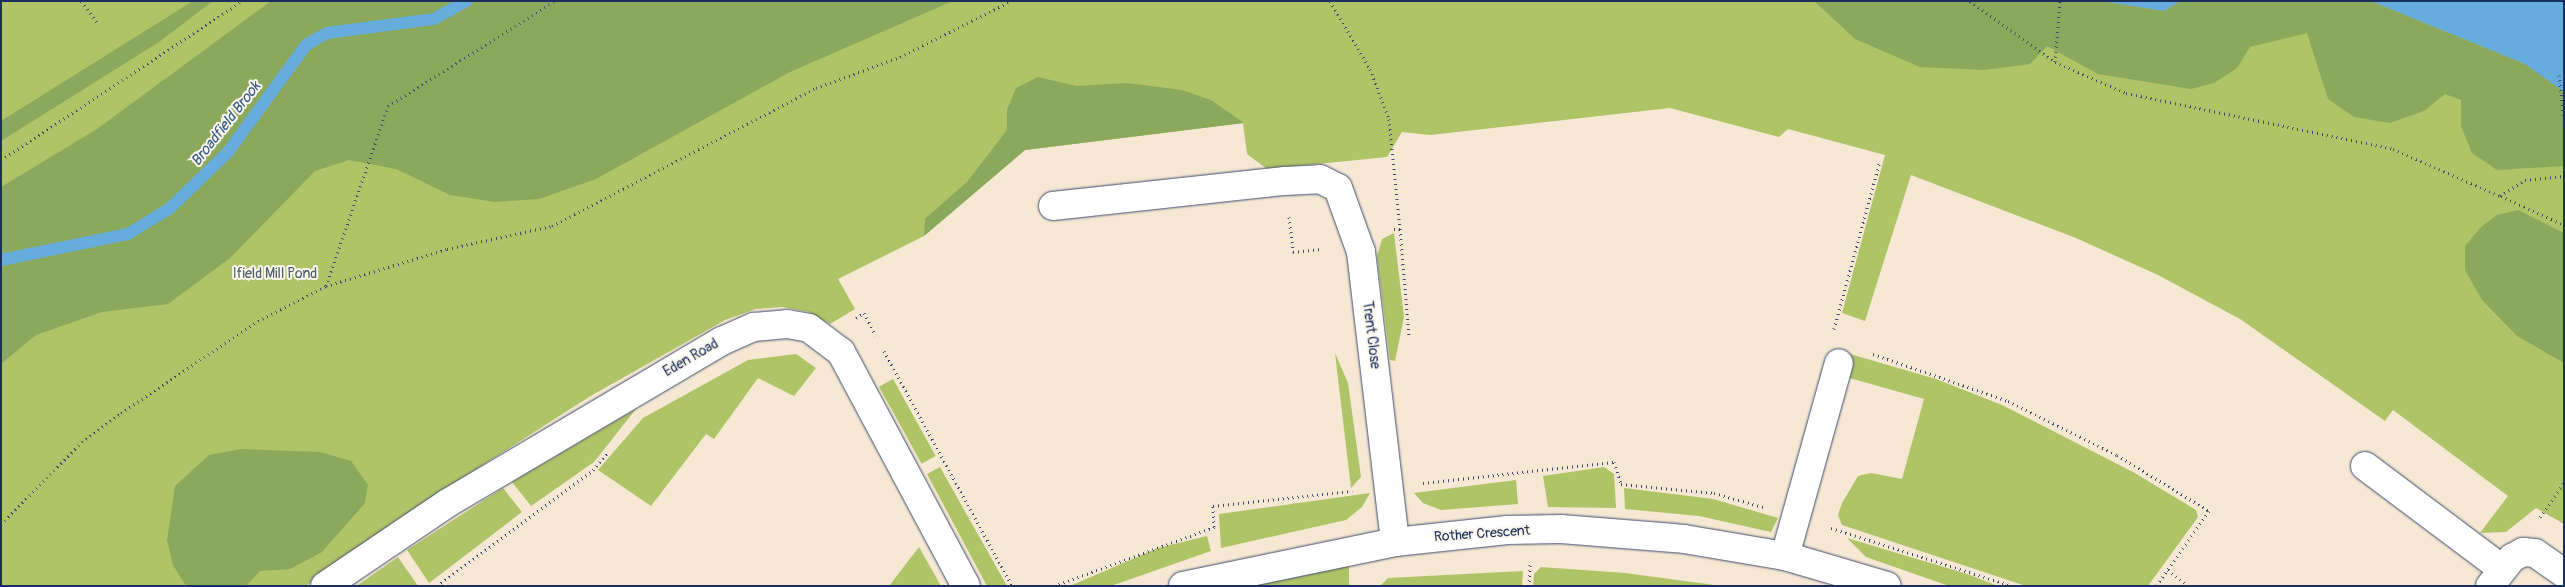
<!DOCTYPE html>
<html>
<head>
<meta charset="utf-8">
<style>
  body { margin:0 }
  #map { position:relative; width:2565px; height:587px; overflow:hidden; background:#f6e8d2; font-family:Pangolin,sans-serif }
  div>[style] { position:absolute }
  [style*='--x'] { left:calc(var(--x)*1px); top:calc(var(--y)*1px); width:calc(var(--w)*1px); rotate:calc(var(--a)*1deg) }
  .green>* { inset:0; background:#afc367; transform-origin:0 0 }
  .forest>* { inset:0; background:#8ba95c }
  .water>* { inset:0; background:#66acdd }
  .stream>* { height:12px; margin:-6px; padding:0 6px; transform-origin:6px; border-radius:6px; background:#66acdd }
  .path>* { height:3px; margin-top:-1.5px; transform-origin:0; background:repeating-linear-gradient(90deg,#3c4b6f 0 1px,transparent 0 5px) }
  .roads { filter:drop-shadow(0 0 1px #3c4b6f) drop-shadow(0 0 1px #3c4b6f) }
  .minor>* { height:28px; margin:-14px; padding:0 14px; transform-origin:14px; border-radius:14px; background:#fff }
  span { translate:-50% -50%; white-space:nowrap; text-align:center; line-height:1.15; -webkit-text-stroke:4px #fbf7ec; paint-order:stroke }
  .park-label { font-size:14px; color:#475b61 }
  .street-label { font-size:14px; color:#1b2f5e }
  .water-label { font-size:15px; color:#355b8a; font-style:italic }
  .frame { position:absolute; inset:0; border:2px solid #1b2f5e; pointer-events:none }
</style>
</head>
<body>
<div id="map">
  <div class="green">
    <i style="clip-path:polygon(1px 1px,2564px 1px,2564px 524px,2536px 508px,2506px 532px,2480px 533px,2508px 496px,2393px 410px,2385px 421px,2240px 319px,2158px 275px,2076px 238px,1911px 175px,1865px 321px,1842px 313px,1885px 155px,1788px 129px,1779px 137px,1670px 108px,1430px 135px,1402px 132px,1387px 157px,1267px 169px,1247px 154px,1243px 123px,1025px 150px,924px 236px,838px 279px,855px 309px,830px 324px,809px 312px,782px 307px,756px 309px,725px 320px,589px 397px,392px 523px,306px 586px,1px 586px)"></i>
    <i style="clip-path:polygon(1394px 233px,1404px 317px,1395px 361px,1390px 360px,1377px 256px,1382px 239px)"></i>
    <i style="clip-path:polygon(1335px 353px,1348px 383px,1361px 477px,1351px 488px)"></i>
    <i style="clip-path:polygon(796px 354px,816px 368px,794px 396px,758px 378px,714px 439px,706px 434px,651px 506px,598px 470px,643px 418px,748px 360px)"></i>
    <i style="clip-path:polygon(1850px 354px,1936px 379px,2002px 405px,2133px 472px,2196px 510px,2198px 517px,2148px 586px,2026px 586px,1842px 525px,1838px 515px,1842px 503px,1858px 476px,1871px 473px,1902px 479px,1924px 399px,1846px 377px)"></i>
    <i style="left:893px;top:379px;width:88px;height:16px;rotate:61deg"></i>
    <i style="clip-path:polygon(636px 409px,594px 462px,531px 506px,512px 482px)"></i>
    <i style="clip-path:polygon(940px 467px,1007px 586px,987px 586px,927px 474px)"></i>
    <i style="clip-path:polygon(1604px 467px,1614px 474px,1616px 508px,1548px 507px,1543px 476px)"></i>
    <i style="clip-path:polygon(1516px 480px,1518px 504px,1441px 510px,1423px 503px,1414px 493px)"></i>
    <i style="clip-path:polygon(503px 488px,522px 512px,429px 583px,407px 550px)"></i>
    <i style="clip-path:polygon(1624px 488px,1713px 499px,1778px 518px,1771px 532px,1699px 516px,1625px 509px)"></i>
    <i style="clip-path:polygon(1370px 493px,1362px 507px,1346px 520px,1221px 548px,1219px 514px)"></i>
    <i style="clip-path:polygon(1207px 536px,1211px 551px,1111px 586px,1070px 586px,1158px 548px)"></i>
    <i style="clip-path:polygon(1847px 538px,1967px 574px,1998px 586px,1949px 586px,1866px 557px)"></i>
    <i style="clip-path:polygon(919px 547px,941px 586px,889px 586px)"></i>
    <i style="clip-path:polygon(398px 557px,418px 586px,357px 586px,358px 585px)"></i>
    <i style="clip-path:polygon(1341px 563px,1349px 566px,1349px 586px,1239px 586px)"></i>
    <i style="clip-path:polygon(1541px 567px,1625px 573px,1722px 586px,1533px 586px,1534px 574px)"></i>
    <i style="clip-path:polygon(1523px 571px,1522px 586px,1380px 586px,1388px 578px)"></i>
  </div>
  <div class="forest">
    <i style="clip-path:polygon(193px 1px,213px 1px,159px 42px,1px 141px,1px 121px)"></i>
    <i style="clip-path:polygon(271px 1px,953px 1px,790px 72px,596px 179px,539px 199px,495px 202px,450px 195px,396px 169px,349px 160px,315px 171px,230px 258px,168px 304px,102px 312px,36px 335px,1px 364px,1px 187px,97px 129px)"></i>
    <i style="clip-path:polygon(1814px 1px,2101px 1px,2164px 11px,2180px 1px,2371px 1px,2525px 64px,2556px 84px,2564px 92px,2564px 166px,2497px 170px,2472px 153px,2461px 126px,2461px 100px,2445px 94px,2424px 111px,2390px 123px,2354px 117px,2328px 99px,2307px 33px,2250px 47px,2237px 68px,2214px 83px,2191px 89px,2098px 74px,2047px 46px,2030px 64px,1984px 70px,1920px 67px,1855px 39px)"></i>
    <i style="clip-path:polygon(1038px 77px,1076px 86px,1126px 83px,1182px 90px,1211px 100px,1244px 123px,1025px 150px,924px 236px,925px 219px,967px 182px,1007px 130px,1007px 110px,1016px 88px)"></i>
    <i style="clip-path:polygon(2518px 210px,2564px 233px,2564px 363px,2517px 336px,2482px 300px,2465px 270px,2465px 246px,2481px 227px,2497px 215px)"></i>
    <i style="clip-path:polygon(241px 449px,320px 452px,351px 461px,368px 485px,365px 503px,322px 552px,290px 569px,260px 571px,246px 586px,186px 586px,173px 565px,167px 540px,175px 486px,209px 455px)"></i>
  </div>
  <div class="water">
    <i style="clip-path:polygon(2101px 1px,2180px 1px,2164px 11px)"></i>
    <i style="clip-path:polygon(2371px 1px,2564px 1px,2564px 92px,2525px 64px)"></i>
  </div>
  <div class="stream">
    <i style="--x:1;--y:260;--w:130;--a:-11.6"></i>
    <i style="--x:128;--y:234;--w:48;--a:-31.4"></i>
    <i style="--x:169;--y:209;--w:82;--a:-44"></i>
    <i style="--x:228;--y:152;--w:132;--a:-53.9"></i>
    <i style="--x:306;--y:45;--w:24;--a:-30"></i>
    <i style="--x:327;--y:33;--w:108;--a:-7.5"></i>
    <i style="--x:434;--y:19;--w:38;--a:-29"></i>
  </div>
  <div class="path">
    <i style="--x:81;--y:1;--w:26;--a:53"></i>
    <i style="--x:1330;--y:1;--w:79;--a:59.5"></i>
    <i style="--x:1370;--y:69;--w:53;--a:69.2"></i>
    <i style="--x:1389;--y:119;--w:111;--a:84.3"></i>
    <i style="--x:1400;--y:229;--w:9;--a:180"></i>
    <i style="--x:1970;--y:1;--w:105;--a:35.7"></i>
    <i style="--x:2055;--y:62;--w:77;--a:23.6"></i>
    <i style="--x:2126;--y:93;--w:273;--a:11.8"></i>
    <i style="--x:2393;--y:149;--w:117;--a:23.7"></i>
    <i style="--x:2500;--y:196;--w:30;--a:-33"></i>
    <i style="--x:2525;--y:180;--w:39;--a:-6"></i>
    <i style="--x:2055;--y:62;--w:61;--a:-85.3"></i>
    <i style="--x:2559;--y:75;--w:45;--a:83.7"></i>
    <i style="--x:1;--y:160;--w:289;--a:-33.4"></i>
    <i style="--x:2501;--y:196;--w:69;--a:24.7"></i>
    <i style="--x:1289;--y:217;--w:35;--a:83"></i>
    <i style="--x:1293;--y:252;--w:28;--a:-6"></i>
    <i style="--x:1400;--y:229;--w:108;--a:85.2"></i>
    <i style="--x:326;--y:286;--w:190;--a:-71"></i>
    <i style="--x:388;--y:106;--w:197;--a:-32.2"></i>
    <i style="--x:856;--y:318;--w:9;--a:-32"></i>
    <i style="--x:864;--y:313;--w:25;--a:63"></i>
    <i style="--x:1834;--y:329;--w:174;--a:-74.7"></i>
    <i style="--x:884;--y:351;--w:268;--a:61.4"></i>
    <i style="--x:1873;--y:354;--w:143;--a:19.2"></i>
    <i style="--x:2008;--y:401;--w:122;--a:26.4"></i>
    <i style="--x:2117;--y:455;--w:108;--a:31.3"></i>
    <i style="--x:2209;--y:511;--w:92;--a:125.2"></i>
    <i style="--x:1423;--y:483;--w:192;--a:-6.3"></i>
    <i style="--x:1614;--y:462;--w:23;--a:72"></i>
    <i style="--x:1621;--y:484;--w:93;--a:5.5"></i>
    <i style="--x:1714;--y:493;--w:51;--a:15.9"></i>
    <i style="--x:2540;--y:517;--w:42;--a:-54.8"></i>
    <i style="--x:1;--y:524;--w:115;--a:-45.4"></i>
    <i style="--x:82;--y:442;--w:49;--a:-36.6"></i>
    <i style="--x:121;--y:413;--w:165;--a:-33.9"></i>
    <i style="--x:258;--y:321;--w:76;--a:-27.2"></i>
    <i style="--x:326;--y:286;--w:127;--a:-17"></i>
    <i style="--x:447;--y:249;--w:107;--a:-12.4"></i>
    <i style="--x:552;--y:226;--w:298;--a:-27.6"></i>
    <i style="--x:816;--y:88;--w:90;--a:-20.3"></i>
    <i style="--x:900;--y:57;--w:124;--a:-26.8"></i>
    <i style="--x:1831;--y:528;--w:191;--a:17.7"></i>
    <i style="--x:2168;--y:570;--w:26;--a:37"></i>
    <i style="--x:437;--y:586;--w:194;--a:-36.6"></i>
    <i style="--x:593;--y:470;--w:23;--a:-50"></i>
    <i style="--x:1054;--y:586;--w:171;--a:-20.2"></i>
    <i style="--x:1214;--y:527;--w:21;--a:-93"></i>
    <i style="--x:1213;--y:506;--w:140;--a:-6.2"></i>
    <i style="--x:1529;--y:586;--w:22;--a:-87"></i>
  </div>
  <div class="roads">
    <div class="minor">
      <i style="--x:1053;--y:206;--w:233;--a:-6.2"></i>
      <i style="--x:1285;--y:181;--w:35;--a:-3"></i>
      <i style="--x:1320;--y:179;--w:20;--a:27"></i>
      <i style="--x:1338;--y:188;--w:68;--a:70.2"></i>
      <i style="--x:1361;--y:252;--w:292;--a:83.3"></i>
      <i style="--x:2365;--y:466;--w:171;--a:36.9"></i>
      <i style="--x:1785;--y:556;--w:200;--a:-74.4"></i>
      <i style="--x:325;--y:586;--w:146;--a:-34.1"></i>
      <i style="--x:446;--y:504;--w:321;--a:-30.6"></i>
      <i style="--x:722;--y:341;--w:35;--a:-24"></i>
      <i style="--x:754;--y:327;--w:33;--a:-5"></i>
      <i style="--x:787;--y:324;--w:22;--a:10"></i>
      <i style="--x:809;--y:328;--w:40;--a:37"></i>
      <i style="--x:841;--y:352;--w:265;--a:61.9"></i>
      <i style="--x:1183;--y:586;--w:217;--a:-11.7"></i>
      <i style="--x:1395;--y:542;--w:113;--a:-6.1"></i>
      <i style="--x:1507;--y:530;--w:54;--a:-1.1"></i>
      <i style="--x:1561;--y:529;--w:123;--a:4.6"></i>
      <i style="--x:1684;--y:539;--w:102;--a:9.6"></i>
      <i style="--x:1785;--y:556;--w:106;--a:16.4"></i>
      <i style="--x:2490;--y:586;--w:36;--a:-52"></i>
      <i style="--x:2512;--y:558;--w:13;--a:-29"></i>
      <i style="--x:2523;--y:552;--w:12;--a:5"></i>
      <i style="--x:2535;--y:553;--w:35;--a:35"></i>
    </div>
  </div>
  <div class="park-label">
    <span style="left:275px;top:274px">Ifield Mill Pond</span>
  </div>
  <div class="street-label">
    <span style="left:1371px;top:335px;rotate:83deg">Trent Close</span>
    <span style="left:691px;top:358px;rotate:-30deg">Eden Road</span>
    <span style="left:1482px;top:534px;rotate:-4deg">Rother Crescent</span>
  </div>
  <div class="water-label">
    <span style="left:226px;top:124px;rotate:-52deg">Broadfield Brook</span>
  </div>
  <div class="frame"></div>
</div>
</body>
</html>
